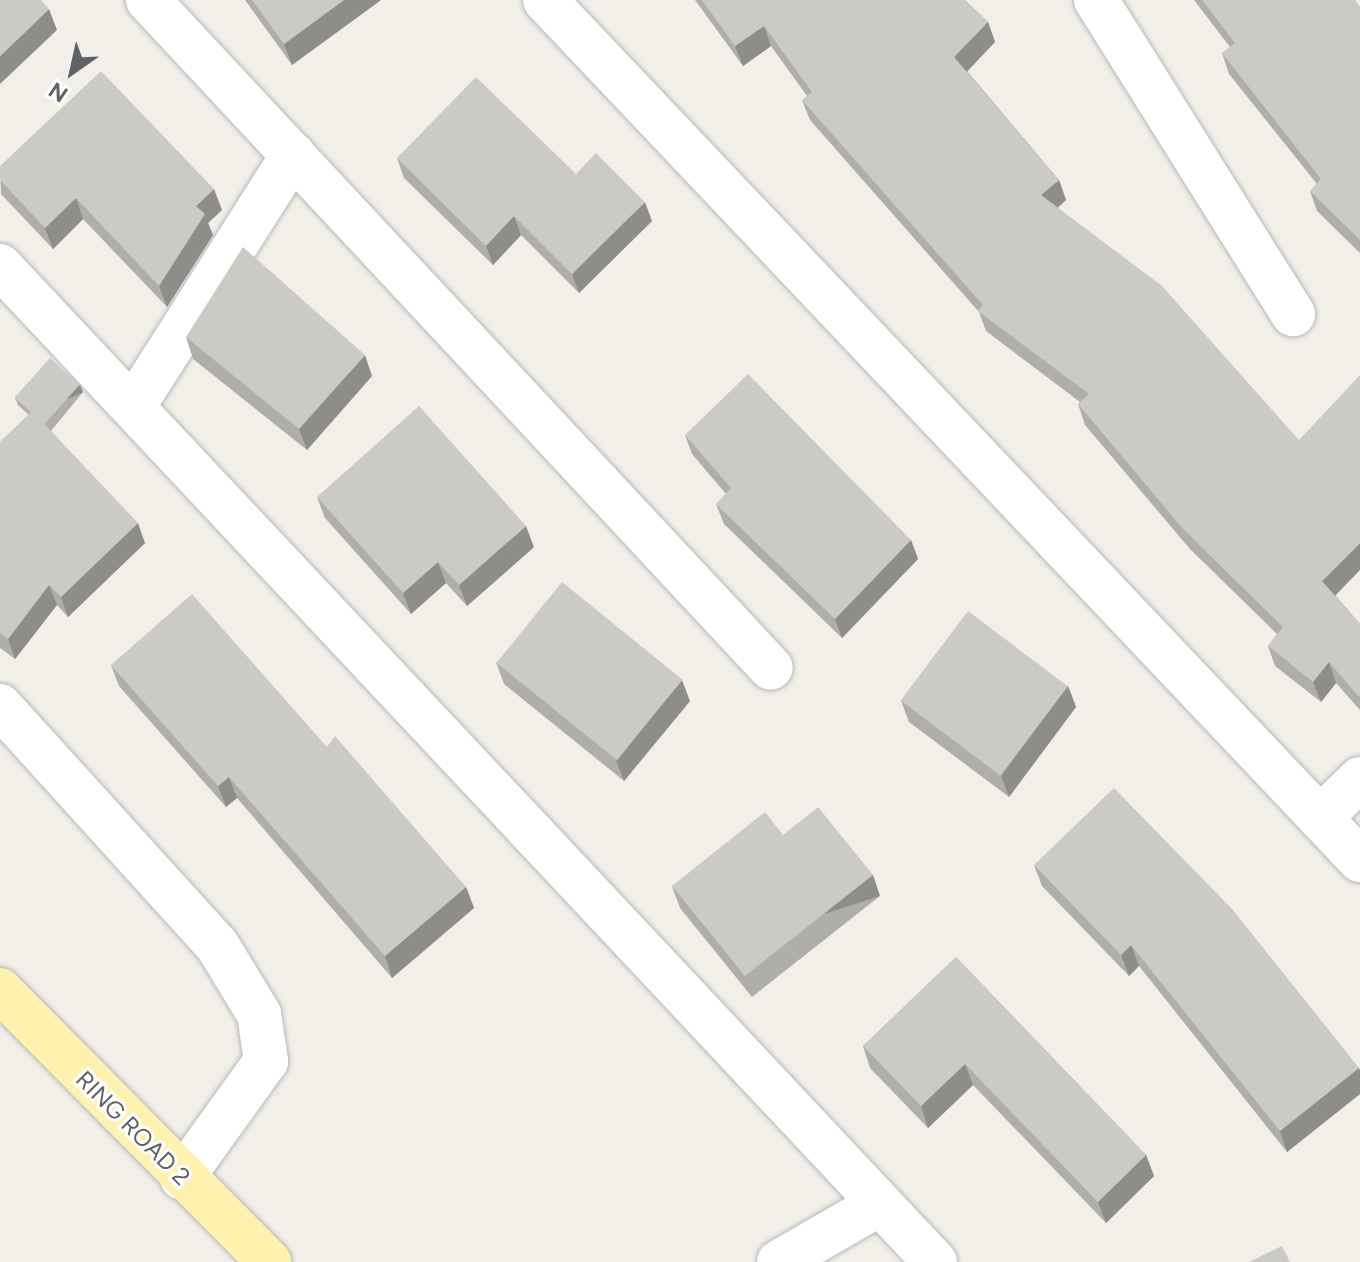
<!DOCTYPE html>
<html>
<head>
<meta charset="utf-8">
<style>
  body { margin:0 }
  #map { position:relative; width:1360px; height:1262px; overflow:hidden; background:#f1efe8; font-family:Figtree,sans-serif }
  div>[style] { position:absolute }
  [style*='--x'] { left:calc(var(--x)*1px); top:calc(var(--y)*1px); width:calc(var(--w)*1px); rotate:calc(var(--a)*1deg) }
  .roads { filter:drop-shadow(0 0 2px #b5b8bc) drop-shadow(0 0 2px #b5b8bc) }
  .minor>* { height:44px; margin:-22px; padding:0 22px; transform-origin:22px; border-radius:22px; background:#fff }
  .major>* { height:44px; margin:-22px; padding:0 22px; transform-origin:22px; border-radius:22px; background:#fff2af }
  .wall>* { inset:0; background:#afaea9 }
  .shaded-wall>* { inset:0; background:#8f8d8a; transform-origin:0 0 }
  .building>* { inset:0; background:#cccac5; transform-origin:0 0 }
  span { translate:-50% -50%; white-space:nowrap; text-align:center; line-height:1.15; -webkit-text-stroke:6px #fff; paint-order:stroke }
  .street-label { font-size:24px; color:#5f6368 }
  .north { position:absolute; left:32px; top:32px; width:80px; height:80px; -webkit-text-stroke:6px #fff; paint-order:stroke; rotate:214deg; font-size:22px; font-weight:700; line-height:32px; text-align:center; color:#5f6368 }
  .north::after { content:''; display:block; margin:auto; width:28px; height:36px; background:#5f6368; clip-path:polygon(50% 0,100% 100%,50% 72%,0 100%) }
</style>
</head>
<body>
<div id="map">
  <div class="roads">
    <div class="minor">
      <i style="--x:148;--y:0;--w:913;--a:47"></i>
      <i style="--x:545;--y:0;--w:1185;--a:46.54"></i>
      <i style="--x:1096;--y:0;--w:371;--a:57.9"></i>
      <i style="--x:0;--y:266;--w:1366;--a:46.81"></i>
      <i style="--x:133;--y:407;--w:299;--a:-57.6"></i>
      <i style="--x:0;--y:706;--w:323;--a:47.8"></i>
      <i style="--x:217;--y:945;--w:81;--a:58.7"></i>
      <i style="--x:259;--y:1014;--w:48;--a:81.5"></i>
      <i style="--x:266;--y:1061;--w:144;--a:125.7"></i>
      <i style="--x:1320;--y:818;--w:56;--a:-44.3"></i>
      <i style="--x:779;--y:1262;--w:112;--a:-30"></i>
    </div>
    <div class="major">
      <i style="--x:0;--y:990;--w:383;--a:45.3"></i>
    </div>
  </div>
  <div class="wall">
    <i style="clip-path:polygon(245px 0,381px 0,292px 65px)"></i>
    <i style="clip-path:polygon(695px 0,965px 0,988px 22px,995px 42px,967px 71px,1059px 180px,1066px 200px,1058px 208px,1335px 595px,1360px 624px,1360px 710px,1336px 683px,1321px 702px,1275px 666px,1268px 646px,1277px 634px,1190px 549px,1085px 425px,1078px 404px,1080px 402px,986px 331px,979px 312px,810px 120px,802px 100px,807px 96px,771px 46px,743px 66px)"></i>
    <i style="clip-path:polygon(1194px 0,1355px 0,1360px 7px,1360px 253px,1317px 211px,1310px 191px,1317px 184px,1229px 74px,1222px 53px,1230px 47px)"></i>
    <i style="clip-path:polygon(397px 158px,576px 174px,652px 221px,579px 293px,521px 235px,493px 265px,404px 178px)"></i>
    <i style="clip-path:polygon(0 166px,222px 210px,208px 223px,213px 235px,167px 307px,83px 219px,53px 249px,1px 194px)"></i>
    <i style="clip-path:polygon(186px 337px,372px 376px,307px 450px,193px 359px)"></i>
    <i style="clip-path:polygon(83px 392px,51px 431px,145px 543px,68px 617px,57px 605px,15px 659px,0 648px,0 442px,29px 415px,18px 405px,15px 398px)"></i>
    <i style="clip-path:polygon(685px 435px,911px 540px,918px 559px,842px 638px,724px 524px,716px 504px,726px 494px,692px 454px)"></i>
    <i style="clip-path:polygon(317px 497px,534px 547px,467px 606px,446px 583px,411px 614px,325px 518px)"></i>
    <i style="clip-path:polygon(496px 662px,690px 701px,624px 781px,504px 684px)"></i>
    <i style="clip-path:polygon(111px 665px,327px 747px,466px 887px,474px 908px,392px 978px,237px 798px,226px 807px,119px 686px)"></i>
    <i style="clip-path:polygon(1068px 686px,1076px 707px,1009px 797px,909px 722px,901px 701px)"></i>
    <i style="clip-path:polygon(783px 835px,873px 875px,880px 896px,752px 997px,680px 908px,672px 886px)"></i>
    <i style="clip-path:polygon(1034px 865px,1359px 1068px,1360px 1071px,1360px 1094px,1287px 1152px,1139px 966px,1129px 976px,1042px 886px)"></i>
    <i style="clip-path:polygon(956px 957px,1146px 1155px,1154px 1176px,1106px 1223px,973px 1085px,928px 1128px,870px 1068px,863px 1046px)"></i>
  </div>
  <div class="shaded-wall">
    <i style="clip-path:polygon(344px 0,381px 0,292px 65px,284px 44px)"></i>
    <i style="clip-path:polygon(49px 9px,57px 30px,0 84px,0 56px)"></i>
    <i style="clip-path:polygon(988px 22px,995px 42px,962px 77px,954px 57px)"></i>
    <i style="clip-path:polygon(764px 26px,771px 46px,743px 66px,735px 46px)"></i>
    <i style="clip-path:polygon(1059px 180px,1066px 200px,1048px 215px,1041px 195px)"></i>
    <i style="clip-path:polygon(214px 189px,222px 210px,208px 223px,213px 235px,167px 307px,159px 286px,196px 206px)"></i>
    <i style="clip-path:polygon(76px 198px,83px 219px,53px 249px,45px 228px)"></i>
    <i style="clip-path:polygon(645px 202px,652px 221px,579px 293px,572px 274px)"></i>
    <i style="clip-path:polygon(514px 216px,521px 235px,493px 265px,486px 246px)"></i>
    <i style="clip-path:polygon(365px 355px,372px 376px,307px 450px,299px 429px)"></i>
    <i style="left:80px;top:385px;width:8px;height:52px;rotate:67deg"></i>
    <i style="clip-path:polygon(138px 523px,145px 543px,68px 617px,61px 597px)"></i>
    <i style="clip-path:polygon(526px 526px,534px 547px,467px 606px,459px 585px)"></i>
    <i style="clip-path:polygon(911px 540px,918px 559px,842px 638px,835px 619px)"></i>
    <i style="clip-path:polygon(1360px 543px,1360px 570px,1330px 601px,1322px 581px)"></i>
    <i style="clip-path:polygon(438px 562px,446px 583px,411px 614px,403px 593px)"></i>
    <i style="clip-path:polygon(49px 585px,57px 605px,15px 659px,8px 639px)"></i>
    <i style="clip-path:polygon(1329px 662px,1336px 683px,1321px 702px,1313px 682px)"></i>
    <i style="clip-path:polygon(682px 680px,690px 701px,624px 781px,616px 760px)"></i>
    <i style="clip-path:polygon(1068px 686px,1076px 707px,1009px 797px,1001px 776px)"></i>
    <i style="clip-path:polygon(229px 777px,237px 798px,226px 807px,218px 786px)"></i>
    <i style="left:873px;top:875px;width:22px;height:163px;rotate:72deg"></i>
    <i style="clip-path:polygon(466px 887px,474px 908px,392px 978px,385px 956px)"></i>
    <i style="clip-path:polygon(1131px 945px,1139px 966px,1129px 976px,1121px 955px)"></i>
    <i style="clip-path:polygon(965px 1064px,973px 1085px,928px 1128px,921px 1106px)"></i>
    <i style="clip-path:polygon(1359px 1068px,1360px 1071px,1360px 1094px,1287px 1152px,1280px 1131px)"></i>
    <i style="clip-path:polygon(1146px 1155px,1154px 1176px,1106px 1223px,1098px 1202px)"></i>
  </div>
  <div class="building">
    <i style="clip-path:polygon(0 0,41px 0,49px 9px,0 56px)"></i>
    <i style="clip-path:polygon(252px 0,344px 0,284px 44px)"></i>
    <i style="clip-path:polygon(702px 0,965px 0,988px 22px,954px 57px,1059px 180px,1041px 195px,1162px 286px,1299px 440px,1360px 375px,1360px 543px,1322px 581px,1360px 624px,1360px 695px,1358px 696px,1329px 662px,1313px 682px,1268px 646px,1283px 627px,1183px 529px,1078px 404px,1089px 394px,978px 311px,983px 305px,802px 100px,812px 92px,764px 26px,735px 46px)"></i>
    <i style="clip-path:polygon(1202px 0,1355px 0,1360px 7px,1360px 240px,1310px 191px,1321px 179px,1222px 53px,1235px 43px)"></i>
    <i style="clip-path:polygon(101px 71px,214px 189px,196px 206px,205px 214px,159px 286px,76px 198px,45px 228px,0 180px,0 166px)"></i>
    <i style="clip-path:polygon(476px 77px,576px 174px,596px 153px,645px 202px,572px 274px,514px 216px,486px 246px,397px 158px)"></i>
    <i style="clip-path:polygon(243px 247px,365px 355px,299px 429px,186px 337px)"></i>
    <i style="left:50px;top:358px;width:40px;height:53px;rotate:42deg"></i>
    <i style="clip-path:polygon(748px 374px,911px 540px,835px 619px,716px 504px,731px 488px,685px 435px)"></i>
    <i style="clip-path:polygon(419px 406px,526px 526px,459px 585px,438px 562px,403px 593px,317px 497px)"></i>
    <i style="clip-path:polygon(32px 411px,138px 523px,61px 597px,49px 585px,8px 639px,0 633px,0 442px)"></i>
    <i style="left:562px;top:582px;width:155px;height:104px;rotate:39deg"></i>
    <i style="clip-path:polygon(192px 594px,327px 747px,335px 736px,466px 887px,385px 956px,229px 777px,218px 786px,111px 665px)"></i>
    <i style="left:968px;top:611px;width:125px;height:112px;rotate:37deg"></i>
    <i style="clip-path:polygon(1114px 788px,1233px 910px,1359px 1068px,1280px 1131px,1131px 945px,1121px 955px,1034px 865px)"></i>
    <i style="clip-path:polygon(818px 807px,873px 875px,745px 976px,672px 886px,765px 812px,783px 835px)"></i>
    <i style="clip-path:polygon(956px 957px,1146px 1155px,1098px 1202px,965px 1064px,921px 1106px,863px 1046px)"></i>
    <i style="clip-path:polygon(1282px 1246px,1290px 1262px,1249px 1262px)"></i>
  </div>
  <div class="street-label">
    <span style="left:133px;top:1128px;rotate:45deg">RING ROAD 2</span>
  </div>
  <div class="north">N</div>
</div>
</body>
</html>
